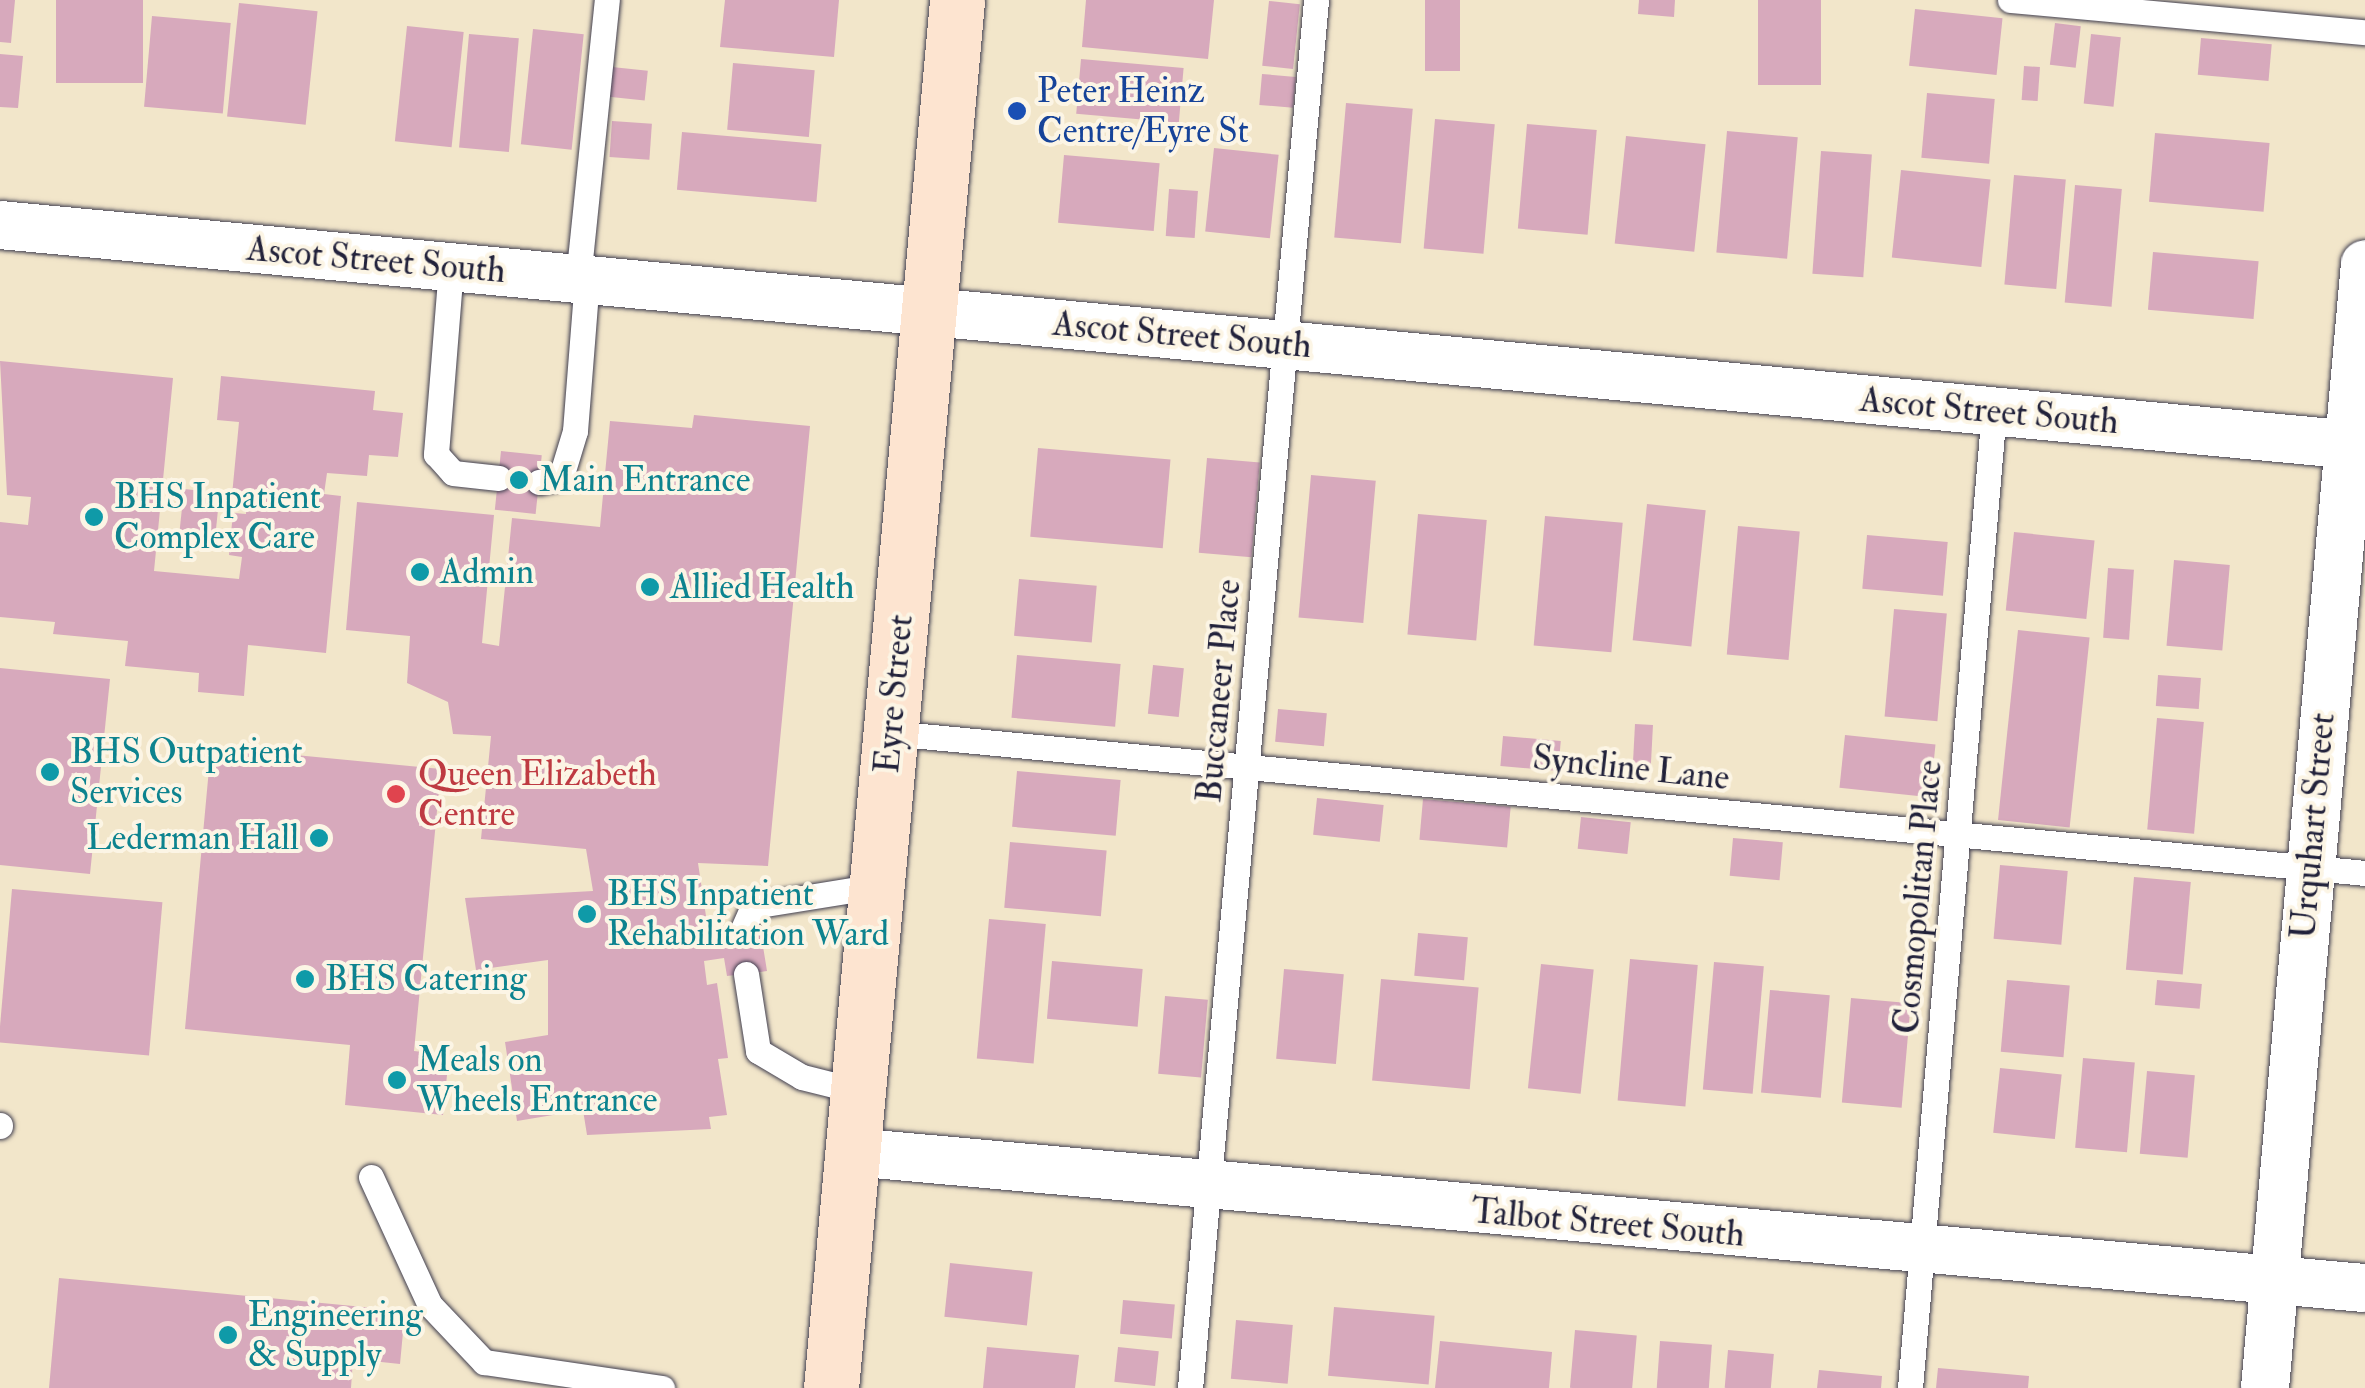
<!DOCTYPE html>
<html>
<head>
<meta charset="utf-8">
<style>
  body { margin:0 }
  #map { position:relative; width:2365px; height:1388px; overflow:hidden; background:#f2e6ca; font-family:"IM FELL Double Pica",serif }
  div>[style] { position:absolute }
  [style*='--x'] { left:calc(var(--x)*1px); top:calc(var(--y)*1px); width:calc(var(--w)*1px); rotate:calc(var(--a)*1deg) }
  .building>* { inset:0; background:#d7a9bc; transform-origin:0 0 }
  .roads { filter:drop-shadow(0 0 2px #413f50) drop-shadow(0 0 2px #413f50) }
  .lane>* { height:25px; margin:-12.5px; padding:0 12.5px; transform-origin:12.5px; border-radius:12.5px; background:#fff }
  .street>* { height:48px; margin:-24px; padding:0 24px; transform-origin:24px; border-radius:24px; background:#fff }
  .secondary>* { height:55px; margin:-27.5px; padding:0 27.5px; transform-origin:27.5px; border-radius:27.5px; background:#fde4d0 }
  .dots>* { width:28px; height:28px; translate:-50% -50%; box-sizing:border-box; border:5px solid #fcf5e5; border-radius:50% }
  span { translate:-50% -50%; white-space:nowrap; text-align:center; line-height:1.15; -webkit-text-stroke:8px #fcf5e5; paint-order:stroke }
  .transit-label { font-size:35px; color:#164399 }
  .left { translate:0 -50%; text-align:left }
  .street-label { font-size:35px; color:#22223b }
  .culture-label { font-size:35px; color:#0d838f }
  .right { translate:-100% -50%; text-align:right }
  .health-label { font-size:35px; color:#be3a42 }
</style>
</head>
<body>
<div id="map">
  <div class="building">
    <i style="clip-path:polygon(0 0,15px 0,11px 43px,0 42px)"></i>
    <i style="left:56px;top:0;width:87px;height:83px"></i>
    <i style="clip-path:polygon(725px 0,839px 0,834px 57px,720px 47px)"></i>
    <i style="clip-path:polygon(1086px 0,1214px 0,1208px 59px,1082px 47px)"></i>
    <i style="left:1425px;top:0;width:35px;height:71px"></i>
    <i style="clip-path:polygon(1639px 0,1675px 0,1674px 17px,1638px 14px)"></i>
    <i style="left:1758px;top:0;width:63px;height:85px"></i>
    <i style="left:1269px;top:1px;width:31px;height:65px;rotate:6deg"></i>
    <i style="left:239px;top:3px;width:79px;height:114px;rotate:6deg"></i>
    <i style="left:1915px;top:9px;width:88px;height:57px;rotate:6deg"></i>
    <i style="left:152px;top:16px;width:79px;height:91px;rotate:5deg"></i>
    <i style="left:2055px;top:23px;width:26px;height:42px;rotate:7deg"></i>
    <i style="left:407px;top:26px;width:57px;height:116px;rotate:6deg"></i>
    <i style="left:533px;top:29px;width:51px;height:116px;rotate:6deg"></i>
    <i style="left:469px;top:34px;width:50px;height:114px;rotate:5deg"></i>
    <i style="left:2091px;top:34px;width:30px;height:70px;rotate:6deg"></i>
    <i style="left:2201px;top:38px;width:71px;height:37px;rotate:5deg"></i>
    <i style="clip-path:polygon(0 54px,23px 56px,18px 108px,0 107px)"></i>
    <i style="left:1081px;top:59px;width:103px;height:55px;rotate:5deg"></i>
    <i style="left:733px;top:63px;width:82px;height:67px;rotate:5deg"></i>
    <i style="left:2024px;top:66px;width:16px;height:34px;rotate:4deg"></i>
    <i style="left:612px;top:67px;width:36px;height:30px;rotate:6deg"></i>
    <i style="left:1262px;top:74px;width:34px;height:31px;rotate:5deg"></i>
    <i style="left:1927px;top:93px;width:68px;height:65px;rotate:5deg"></i>
    <i style="left:1346px;top:103px;width:67px;height:135px;rotate:5deg"></i>
    <i style="left:1435px;top:119px;width:60px;height:130px;rotate:5deg"></i>
    <i style="left:612px;top:121px;width:40px;height:36px;rotate:4deg"></i>
    <i style="left:1527px;top:124px;width:70px;height:105px;rotate:5deg"></i>
    <i style="left:1727px;top:131px;width:71px;height:122px;rotate:5deg"></i>
    <i style="left:682px;top:132px;width:140px;height:58px;rotate:5deg"></i>
    <i style="left:2155px;top:133px;width:115px;height:69px;rotate:5deg"></i>
    <i style="left:1626px;top:136px;width:80px;height:108px;rotate:6deg"></i>
    <i style="left:1214px;top:148px;width:65px;height:84px;rotate:6deg"></i>
    <i style="left:1821px;top:151px;width:51px;height:123px;rotate:4deg"></i>
    <i style="left:1064px;top:155px;width:96px;height:68px;rotate:5deg"></i>
    <i style="left:1901px;top:170px;width:90px;height:88px;rotate:6deg"></i>
    <i style="left:2014px;top:175px;width:52px;height:110px;rotate:5deg"></i>
    <i style="left:2075px;top:185px;width:47px;height:118px;rotate:5deg"></i>
    <i style="left:1169px;top:189px;width:29px;height:47px;rotate:4deg"></i>
    <i style="left:2153px;top:252px;width:106px;height:58px;rotate:5deg"></i>
    <i style="clip-path:polygon(0 361px,173px 378px,154px 571px,239px 579px,242px 557px,229px 555px,232px 523px,234px 513px,246px 514px,247px 496px,232px 495px,239px 422px,217px 420px,221px 376px,375px 391px,373px 410px,403px 413px,398px 457px,369px 455px,367px 476px,327px 473px,324px 494px,341px 496px,326px 653px,248px 645px,244px 696px,198px 692px,199px 673px,125px 666px,128px 641px,53px 634px,55px 622px,0 617px,0 522px,28px 525px,31px 497px,7px 495px)"></i>
    <i style="clip-path:polygon(694px 415px,810px 426px,768px 866px,698px 863px,709px 936px,760px 928px,767px 971px,727px 976px,724px 958px,704px 961px,707px 985px,717px 983px,728px 1058px,718px 1059px,727px 1115px,709px 1117px,711px 1129px,587px 1135px,583px 1110px,517px 1121px,505px 1042px,548px 1035px,548px 960px,476px 970px,465px 898px,593px 891px,586px 849px,481px 839px,491px 736px,453px 734px,448px 702px,407px 683px,410px 636px,346px 630px,357px 502px,494px 515px,482px 643px,499px 646px,512px 518px,600px 527px,610px 421px,692px 428px)"></i>
    <i style="left:1038px;top:448px;width:133px;height:89px;rotate:5deg"></i>
    <i style="left:501px;top:451px;width:41px;height:59px;rotate:6deg"></i>
    <i style="left:1207px;top:458px;width:53px;height:95px;rotate:5deg"></i>
    <i style="left:1311px;top:475px;width:65px;height:143px;rotate:5deg"></i>
    <i style="left:184px;top:489px;width:36px;height:43px;rotate:6deg"></i>
    <i style="left:1647px;top:504px;width:59px;height:137px;rotate:6deg"></i>
    <i style="left:1418px;top:514px;width:69px;height:121px;rotate:5deg"></i>
    <i style="left:1545px;top:516px;width:78px;height:130px;rotate:5deg"></i>
    <i style="left:1738px;top:526px;width:62px;height:129px;rotate:5deg"></i>
    <i style="left:2014px;top:532px;width:81px;height:79px;rotate:6deg"></i>
    <i style="left:1867px;top:535px;width:81px;height:54px;rotate:5deg"></i>
    <i style="left:2174px;top:560px;width:56px;height:86px;rotate:5deg"></i>
    <i style="left:2108px;top:568px;width:26px;height:70px;rotate:4deg"></i>
    <i style="left:1019px;top:579px;width:78px;height:57px;rotate:5deg"></i>
    <i style="left:1894px;top:609px;width:53px;height:108px;rotate:5deg"></i>
    <i style="left:2018px;top:630px;width:72px;height:191px;rotate:6deg"></i>
    <i style="left:1017px;top:655px;width:104px;height:63px;rotate:5deg"></i>
    <i style="left:1153px;top:665px;width:31px;height:49px;rotate:6deg"></i>
    <i style="clip-path:polygon(0 668px,110px 679px,90px 874px,0 865px)"></i>
    <i style="left:2158px;top:675px;width:43px;height:31px;rotate:4deg"></i>
    <i style="left:1278px;top:709px;width:49px;height:33px;rotate:5deg"></i>
    <i style="left:2157px;top:718px;width:47px;height:112px;rotate:5deg"></i>
    <i style="left:1635px;top:724px;width:18px;height:57px;rotate:3deg"></i>
    <i style="left:1845px;top:735px;width:91px;height:53px;rotate:6deg"></i>
    <i style="left:1503px;top:736px;width:58px;height:30px;rotate:5deg"></i>
    <i style="clip-path:polygon(211px 747px,441px 769px,414px 1051px,449px 1055px,443px 1115px,345px 1105px,350px 1045px,185px 1029px)"></i>
    <i style="left:1017px;top:771px;width:104px;height:56px;rotate:5deg"></i>
    <i style="left:1317px;top:798px;width:67px;height:37px;rotate:6deg"></i>
    <i style="left:1423px;top:799px;width:88px;height:41px;rotate:5deg"></i>
    <i style="left:1581px;top:817px;width:50px;height:32px;rotate:6deg"></i>
    <i style="left:1733px;top:838px;width:50px;height:38px;rotate:5deg"></i>
    <i style="left:1010px;top:842px;width:97px;height:66px;rotate:5deg"></i>
    <i style="left:2000px;top:865px;width:68px;height:74px;rotate:5deg"></i>
    <i style="left:2134px;top:877px;width:57px;height:93px;rotate:5deg"></i>
    <i style="left:12px;top:889px;width:151px;height:154px;rotate:5deg"></i>
    <i style="left:989px;top:919px;width:57px;height:140px;rotate:5deg"></i>
    <i style="left:1418px;top:933px;width:50px;height:43px;rotate:5deg"></i>
    <i style="left:1630px;top:959px;width:68px;height:142px;rotate:5deg"></i>
    <i style="left:1052px;top:961px;width:91px;height:58px;rotate:5deg"></i>
    <i style="left:1714px;top:962px;width:50px;height:128px;rotate:5deg"></i>
    <i style="left:1541px;top:964px;width:53px;height:125px;rotate:6deg"></i>
    <i style="left:1284px;top:969px;width:60px;height:90px;rotate:5deg"></i>
    <i style="left:1381px;top:979px;width:98px;height:102px;rotate:5deg"></i>
    <i style="left:2007px;top:980px;width:63px;height:72px;rotate:5deg"></i>
    <i style="left:2157px;top:980px;width:45px;height:25px;rotate:5deg"></i>
    <i style="left:1770px;top:990px;width:60px;height:103px;rotate:5deg"></i>
    <i style="left:1165px;top:996px;width:43px;height:78px;rotate:5deg"></i>
    <i style="left:1851px;top:998px;width:60px;height:105px;rotate:5deg"></i>
    <i style="left:2083px;top:1058px;width:52px;height:90px;rotate:5deg"></i>
    <i style="left:2000px;top:1068px;width:62px;height:65px;rotate:6deg"></i>
    <i style="left:2147px;top:1071px;width:48px;height:83px;rotate:5deg"></i>
    <i style="left:950px;top:1263px;width:83px;height:54px;rotate:6deg"></i>
    <i style="clip-path:polygon(59px 1278px,405px 1311px,400px 1364px,353px 1359px,351px 1388px,49px 1388px)"></i>
    <i style="left:1123px;top:1300px;width:52px;height:34px;rotate:5deg"></i>
    <i style="left:1334px;top:1307px;width:101px;height:69px;rotate:5deg"></i>
    <i style="left:1236px;top:1320px;width:57px;height:59px;rotate:5deg"></i>
    <i style="left:1575px;top:1330px;width:62px;height:58px;rotate:5deg"></i>
    <i style="clip-path:polygon(1440px 1341px,1552px 1352px,1549px 1388px,1435px 1388px)"></i>
    <i style="left:1660px;top:1341px;width:52px;height:47px;rotate:4deg"></i>
    <i style="clip-path:polygon(987px 1347px,1079px 1355px,1075px 1388px,983px 1388px)"></i>
    <i style="left:1118px;top:1347px;width:41px;height:35px;rotate:6deg"></i>
    <i style="left:1728px;top:1350px;width:46px;height:38px;rotate:5deg"></i>
    <i style="clip-path:polygon(1938px 1368px,2029px 1376px,2028px 1388px,1936px 1388px)"></i>
    <i style="clip-path:polygon(1819px 1370px,1882px 1376px,1881px 1388px,1817px 1388px)"></i>
  </div>
  <div class="roads">
    <div class="lane">
      <i style="--x:2010;--y:0;--w:356;--a:5.2"></i>
      <i style="--x:451;--y:267;--w:188;--a:94.6"></i>
      <i style="--x:436;--y:454;--w:25;--a:48"></i>
      <i style="--x:453;--y:473;--w:46;--a:6.2"></i>
      <i style="--x:578;--y:279;--w:281;--a:-84.1"></i>
      <i style="--x:539;--y:482;--w:23;--a:-13"></i>
      <i style="--x:561;--y:477;--w:48;--a:-73.1"></i>
      <i style="--x:575;--y:431;--w:151;--a:-85.5"></i>
      <i style="--x:890;--y:733;--w:1482;--a:5.42"></i>
      <i style="--x:742;--y:931;--w:27;--a:-66"></i>
      <i style="--x:753;--y:906;--w:126;--a:-9.2"></i>
      <i style="--x:746;--y:974;--w:78;--a:81.1"></i>
      <i style="--x:758;--y:1051;--w:51;--a:30.6"></i>
      <i style="--x:802;--y:1077;--w:58;--a:14"></i>
      <i style="--x:0;--y:1125;--w:1;--a:90"></i>
      <i style="--x:371;--y:1177;--w:141;--a:65.3"></i>
      <i style="--x:430;--y:1305;--w:79;--a:46.5"></i>
      <i style="--x:484;--y:1362;--w:180;--a:8.3"></i>
      <i style="--x:1190;--y:1388;--w:1394;--a:-84.81"></i>
      <i style="--x:1910;--y:1388;--w:981;--a:-85.09"></i>
    </div>
    <div class="street">
      <i style="--x:0;--y:225;--w:2375;--a:5.34"></i>
      <i style="--x:852;--y:1152;--w:1519;--a:5.14"></i>
      <i style="--x:2265;--y:1388;--w:1128;--a:-84.92"></i>
    </div>
    <div class="secondary">
      <i style="--x:831;--y:1388;--w:1394;--a:-84.81"></i>
    </div>
  </div>
  <div class="dots">
    <i style="left:1017px;top:111px;background:#1a4fb4"></i>
    <i style="left:519px;top:480px;background:#0f9aa8"></i>
    <i style="left:94px;top:517px;background:#0f9aa8"></i>
    <i style="left:420px;top:572px;background:#0f9aa8"></i>
    <i style="left:650px;top:587px;background:#0f9aa8"></i>
    <i style="left:50px;top:772px;background:#0f9aa8"></i>
    <i style="left:396px;top:794px;background:#e0444e"></i>
    <i style="left:319px;top:838px;background:#0f9aa8"></i>
    <i style="left:587px;top:914px;background:#0f9aa8"></i>
    <i style="left:305px;top:979px;background:#0f9aa8"></i>
    <i style="left:397px;top:1080px;background:#0f9aa8"></i>
    <i style="left:228px;top:1335px;background:#0f9aa8"></i>
  </div>
  <div class="transit-label">
    <span class="left" style="left:1037px;top:111px">Peter Heinz<br>Centre/Eyre St</span>
  </div>
  <div class="street-label">
    <span style="left:376px;top:260px;rotate:5deg">Ascot Street South</span>
    <span style="left:1182px;top:335px;rotate:5deg">Ascot Street South</span>
    <span style="left:1989px;top:411px;rotate:5deg">Ascot Street South</span>
    <span style="left:1219px;top:691px;rotate:-85deg">Buccaneer Place</span>
    <span style="left:894px;top:694px;rotate:-85deg">Eyre Street</span>
    <span style="left:1631px;top:768px;rotate:6deg">Syncline Lane</span>
    <span style="left:2313px;top:826px;rotate:-85deg">Urquhart Street</span>
    <span style="left:1918px;top:897px;rotate:-85deg">Cosmopolitan Place</span>
    <span style="left:1608px;top:1223px;rotate:5deg">Talbot Street South</span>
  </div>
  <div class="culture-label">
    <span class="left" style="left:539px;top:480px">Main Entrance</span>
    <span class="left" style="left:114px;top:517px">BHS Inpatient<br>Complex Care</span>
    <span class="left" style="left:440px;top:572px">Admin</span>
    <span class="left" style="left:670px;top:587px">Allied Health</span>
    <span class="left" style="left:70px;top:772px">BHS Outpatient<br>Services</span>
    <span class="right" style="left:299px;top:838px">Lederman Hall</span>
    <span class="left" style="left:607px;top:914px">BHS Inpatient<br>Rehabilitation Ward</span>
    <span class="left" style="left:325px;top:979px">BHS Catering</span>
    <span class="left" style="left:417px;top:1080px">Meals on<br>Wheels Entrance</span>
    <span class="left" style="left:248px;top:1335px">Engineering<br>&amp; Supply</span>
  </div>
  <div class="health-label">
    <span class="left" style="left:418px;top:794px">Queen Elizabeth<br>Centre</span>
  </div>
</div>
</body>
</html>
